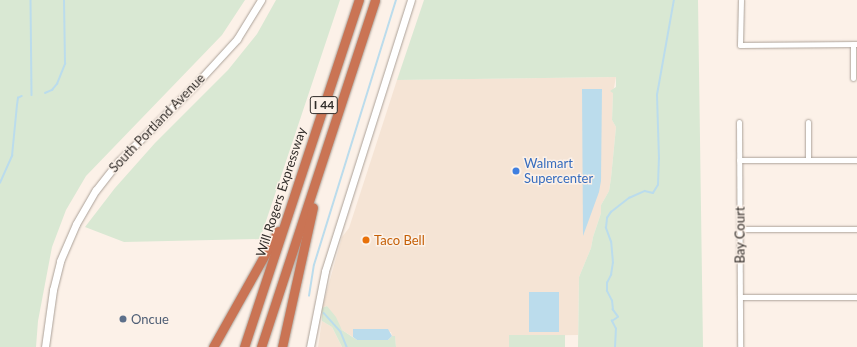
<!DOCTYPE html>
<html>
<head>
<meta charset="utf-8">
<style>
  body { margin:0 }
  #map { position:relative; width:857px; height:347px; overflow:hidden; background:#fcf1e8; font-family:Lato,sans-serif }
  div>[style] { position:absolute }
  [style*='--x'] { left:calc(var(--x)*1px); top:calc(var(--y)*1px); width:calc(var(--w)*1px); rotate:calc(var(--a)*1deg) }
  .built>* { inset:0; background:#f5e4d5 }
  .green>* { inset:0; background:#d9e8d3; transform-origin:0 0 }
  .water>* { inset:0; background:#bbdcec; transform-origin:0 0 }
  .stream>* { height:1.5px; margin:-0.75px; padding:0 0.75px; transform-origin:0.75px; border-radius:0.75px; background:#bbdcec }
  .roads { filter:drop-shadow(0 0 1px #aba198) drop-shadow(0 0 1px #aba198) }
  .street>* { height:5px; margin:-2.5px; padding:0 2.5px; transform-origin:2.5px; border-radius:2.5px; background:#fff }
  .secondary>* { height:7px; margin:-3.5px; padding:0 3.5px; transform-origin:3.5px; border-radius:3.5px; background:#fff }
  .highway>* { height:9px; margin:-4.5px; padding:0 4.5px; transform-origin:4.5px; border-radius:4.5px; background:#ca7454 }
  .dots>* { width:11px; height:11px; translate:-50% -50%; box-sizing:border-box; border:2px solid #fcf1e8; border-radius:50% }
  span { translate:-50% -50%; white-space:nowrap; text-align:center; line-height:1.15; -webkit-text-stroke:3px #fcf1e8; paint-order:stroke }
  .shield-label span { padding:1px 3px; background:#fcf1e8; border:1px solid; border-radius:3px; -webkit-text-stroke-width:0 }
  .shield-label { font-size:12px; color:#302c29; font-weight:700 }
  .street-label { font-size:13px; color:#302c29 }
  .shop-label { font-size:13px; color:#366cbe }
  .left { translate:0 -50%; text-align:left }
  .food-label { font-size:13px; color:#c56008 }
  .service-label { font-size:13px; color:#4e5e75 }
</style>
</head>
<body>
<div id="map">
  <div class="built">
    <i style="clip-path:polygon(616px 77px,613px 93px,612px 120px,616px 127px,611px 178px,609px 191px,601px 205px,601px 213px,593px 237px,591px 248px,579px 277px,578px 335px,509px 336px,509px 347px,396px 347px,395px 337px,392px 336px,391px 332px,353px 329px,353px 337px,342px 330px,327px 306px,322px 308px,342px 237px,349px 228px,397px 80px)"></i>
    <i style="clip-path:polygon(322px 321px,332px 327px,342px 347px,318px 347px)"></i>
  </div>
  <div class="green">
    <i style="clip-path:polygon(0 0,245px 0,222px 35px,86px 176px,66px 210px,52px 247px,38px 321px,36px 347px,0 347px)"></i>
    <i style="clip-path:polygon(276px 0,340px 0,260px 239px,124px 242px,85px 227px,115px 188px,155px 143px,228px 70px,257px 34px)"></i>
    <i style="clip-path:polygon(424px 0,698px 0,703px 347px,578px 347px,579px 277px,591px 248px,593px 237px,601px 213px,601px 205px,609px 191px,611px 178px,616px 127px,612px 120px,613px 93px,610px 91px,616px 87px,616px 77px,397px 80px)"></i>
    <i style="clip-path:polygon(327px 306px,336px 317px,342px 330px,357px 340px,388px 340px,392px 336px,395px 336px,396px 347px,342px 347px,332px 327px,322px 321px,322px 308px)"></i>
    <i style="left:565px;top:335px;width:12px;height:56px;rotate:90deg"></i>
  </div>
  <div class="water">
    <i style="clip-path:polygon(582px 89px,602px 89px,601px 181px,599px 192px,583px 236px)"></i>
    <i style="left:529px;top:292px;width:30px;height:40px"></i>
    <i style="clip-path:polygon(353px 329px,388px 329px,392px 336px,388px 340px,357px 340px,353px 337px)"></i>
  </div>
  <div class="stream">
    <i style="--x:31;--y:0;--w:95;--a:89.4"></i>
    <i style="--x:45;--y:93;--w:8;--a:-23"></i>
    <i style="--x:52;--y:90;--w:8;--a:-50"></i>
    <i style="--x:57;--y:84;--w:22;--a:-68"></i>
    <i style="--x:65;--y:64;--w:64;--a:-90.9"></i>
    <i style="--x:0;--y:183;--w:30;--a:-66"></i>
    <i style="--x:12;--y:156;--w:51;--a:-84.4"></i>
    <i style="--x:17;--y:105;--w:7;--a:-82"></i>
    <i style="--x:18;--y:98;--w:4;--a:-27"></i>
    <i style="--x:309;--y:296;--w:31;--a:-81"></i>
    <i style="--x:314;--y:265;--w:277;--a:-72.8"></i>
    <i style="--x:324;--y:313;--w:25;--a:48"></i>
    <i style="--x:341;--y:332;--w:16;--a:68"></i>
    <i style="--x:615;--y:347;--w:18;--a:-87"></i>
    <i style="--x:616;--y:329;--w:9;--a:-117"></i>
    <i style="--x:612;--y:321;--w:7;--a:-34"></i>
    <i style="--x:618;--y:317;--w:9;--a:-126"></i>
    <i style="--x:613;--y:310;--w:9;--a:-96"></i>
    <i style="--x:612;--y:301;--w:11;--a:-117"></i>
    <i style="--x:607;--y:291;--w:8;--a:-90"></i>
    <i style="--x:607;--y:283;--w:9;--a:-63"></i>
    <i style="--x:611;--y:275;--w:12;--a:-81"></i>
    <i style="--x:613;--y:263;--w:21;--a:-95"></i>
    <i style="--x:611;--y:242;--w:15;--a:-110"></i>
    <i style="--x:606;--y:228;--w:10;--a:-84"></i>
    <i style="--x:607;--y:218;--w:7;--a:-56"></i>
    <i style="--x:611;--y:212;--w:23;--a:-38"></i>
    <i style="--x:629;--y:198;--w:17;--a:-24"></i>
    <i style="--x:645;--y:191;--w:8;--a:14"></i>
    <i style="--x:653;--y:193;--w:9;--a:-58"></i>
    <i style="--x:658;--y:185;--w:26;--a:-88"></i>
    <i style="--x:659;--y:159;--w:64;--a:-91.8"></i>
    <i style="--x:657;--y:95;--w:97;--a:-79.9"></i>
  </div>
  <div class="roads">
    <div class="street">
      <i style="--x:741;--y:0;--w:45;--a:91.3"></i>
      <i style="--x:740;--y:45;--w:117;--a:-0.5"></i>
      <i style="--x:853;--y:44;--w:34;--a:90"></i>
      <i style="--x:739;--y:122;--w:225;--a:89.7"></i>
      <i style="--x:739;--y:160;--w:118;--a:0"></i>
      <i style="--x:808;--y:160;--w:38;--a:-90"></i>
      <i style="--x:740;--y:229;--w:117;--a:0"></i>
      <i style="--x:740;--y:297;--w:117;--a:0"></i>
    </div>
    <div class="secondary">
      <i style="--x:45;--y:347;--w:58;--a:-82"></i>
      <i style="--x:53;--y:290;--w:30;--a:-76"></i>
      <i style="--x:60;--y:261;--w:40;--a:-66.6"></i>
      <i style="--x:76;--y:224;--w:39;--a:-60"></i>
      <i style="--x:96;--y:190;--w:37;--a:-52"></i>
      <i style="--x:119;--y:161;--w:106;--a:-45"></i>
      <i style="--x:194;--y:86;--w:64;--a:-47.5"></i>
      <i style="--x:237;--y:39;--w:46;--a:-58.4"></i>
      <i style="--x:310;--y:347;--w:77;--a:-78.8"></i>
      <i style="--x:325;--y:271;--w:284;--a:-72.4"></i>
    </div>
    <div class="highway">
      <i style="--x:213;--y:347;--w:133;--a:-60.7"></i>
      <i style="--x:244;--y:347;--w:366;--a:-71.7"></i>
      <i style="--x:261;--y:347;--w:365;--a:-71.8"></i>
      <i style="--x:282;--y:347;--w:143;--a:-77.5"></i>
    </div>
  </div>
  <div class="dots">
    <i style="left:516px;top:171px;background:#3f7fe0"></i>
    <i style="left:366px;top:240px;background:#e8710a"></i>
    <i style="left:123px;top:319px;background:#5c6f8a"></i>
  </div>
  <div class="shield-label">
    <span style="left:324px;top:105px">I 44</span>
  </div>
  <div class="street-label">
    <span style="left:157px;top:123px;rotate:-46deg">South Portland Avenue</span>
    <span style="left:281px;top:192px;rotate:-72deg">Will Rogers Expressway</span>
    <span style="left:740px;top:235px;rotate:-90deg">Bay Court</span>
  </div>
  <div class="shop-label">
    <span class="left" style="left:524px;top:171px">Walmart<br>Supercenter</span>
  </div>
  <div class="food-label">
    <span class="left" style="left:374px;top:240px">Taco Bell</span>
  </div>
  <div class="service-label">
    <span class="left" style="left:131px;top:319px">Oncue</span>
  </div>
</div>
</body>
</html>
